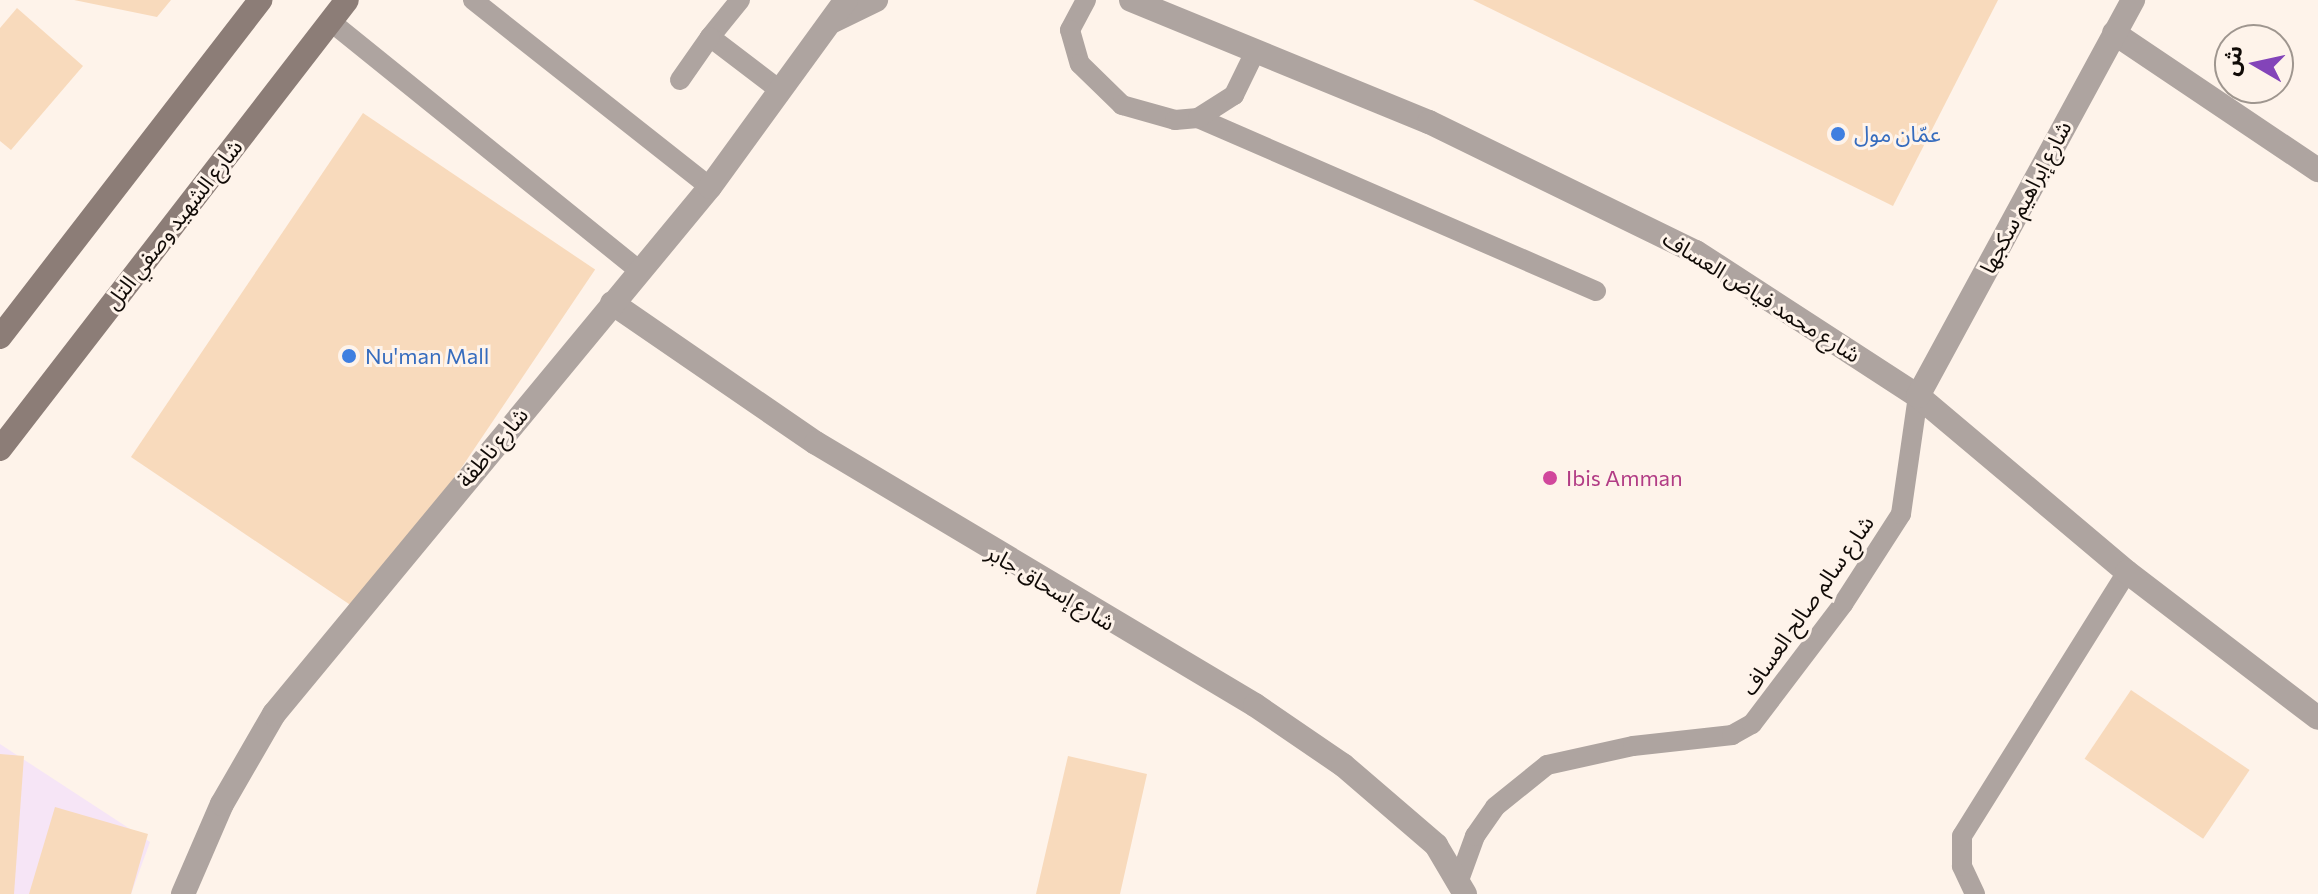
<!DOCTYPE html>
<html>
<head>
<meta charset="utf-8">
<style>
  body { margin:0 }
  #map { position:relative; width:2318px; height:894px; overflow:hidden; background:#fef3ea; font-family:Commissioner,"Noto Sans Arabic",sans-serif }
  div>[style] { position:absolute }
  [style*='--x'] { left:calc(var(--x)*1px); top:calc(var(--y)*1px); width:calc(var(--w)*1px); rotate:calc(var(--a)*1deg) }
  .commercial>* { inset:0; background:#f6e5f6 }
  .building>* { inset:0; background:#f8dabc; transform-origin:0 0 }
  .lane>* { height:20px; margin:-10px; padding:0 10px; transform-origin:10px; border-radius:10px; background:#aea4a0 }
  .street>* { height:24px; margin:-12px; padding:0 12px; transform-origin:12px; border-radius:12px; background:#aea4a0 }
  .secondary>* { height:24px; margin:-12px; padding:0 12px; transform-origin:12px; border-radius:12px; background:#8c7d77 }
  .dots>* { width:22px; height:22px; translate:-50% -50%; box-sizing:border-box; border:4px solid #fef3ea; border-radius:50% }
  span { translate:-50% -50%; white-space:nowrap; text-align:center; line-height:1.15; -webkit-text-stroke:6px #fef3ea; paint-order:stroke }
  .shop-label { font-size:22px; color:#366cbe }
  .left { translate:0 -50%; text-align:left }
  .street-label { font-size:22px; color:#110b07 }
  .hotel-label { font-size:22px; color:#b23c85 }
  .north { position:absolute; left:2214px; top:24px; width:80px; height:80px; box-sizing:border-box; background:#fef3ea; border:2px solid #9f968f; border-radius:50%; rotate:279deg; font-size:22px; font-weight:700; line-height:32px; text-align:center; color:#110b07 }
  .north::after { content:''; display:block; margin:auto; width:28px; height:36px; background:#8344b9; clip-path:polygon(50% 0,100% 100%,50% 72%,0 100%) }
</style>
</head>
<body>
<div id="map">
  <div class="commercial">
    <i style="clip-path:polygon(0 744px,150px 842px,131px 894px,0 894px)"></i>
  </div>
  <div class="building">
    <i style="clip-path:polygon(74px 0,171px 0,157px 17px)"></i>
    <i style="clip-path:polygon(1473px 0,1998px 0,1893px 206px)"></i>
    <i style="clip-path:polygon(17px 8px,83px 66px,11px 150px,0 141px,0 28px)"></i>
    <i style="left:363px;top:113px;width:280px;height:415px;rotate:34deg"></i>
    <i style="left:2131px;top:690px;width:143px;height:83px;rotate:34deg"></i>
    <i style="clip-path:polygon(0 754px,24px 756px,14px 894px,0 894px)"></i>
    <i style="clip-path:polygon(1068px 756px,1147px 774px,1120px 894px,1036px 894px)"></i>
    <i style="clip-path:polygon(55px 807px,148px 834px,131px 894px,29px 894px)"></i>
  </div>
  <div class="lane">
    <i style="--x:473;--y:0;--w:302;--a:38.3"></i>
    <i style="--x:740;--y:0;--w:48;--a:129"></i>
    <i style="--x:710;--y:37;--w:89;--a:37.3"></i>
    <i style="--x:1086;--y:0;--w:34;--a:118"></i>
    <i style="--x:1070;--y:30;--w:35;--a:74"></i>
    <i style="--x:1080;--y:64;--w:59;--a:44.3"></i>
    <i style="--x:1122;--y:105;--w:55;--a:15.8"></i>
    <i style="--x:1175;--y:120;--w:23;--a:-5"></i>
    <i style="--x:1198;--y:118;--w:434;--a:23.5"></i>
    <i style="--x:330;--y:21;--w:398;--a:38.9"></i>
    <i style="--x:680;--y:80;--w:52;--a:-55.1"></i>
    <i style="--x:1198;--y:118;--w:43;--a:-32.6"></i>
    <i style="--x:1234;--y:95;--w:48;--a:-64"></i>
    <i style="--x:1459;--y:880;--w:47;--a:-70"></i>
    <i style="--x:1475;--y:836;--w:35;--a:-55"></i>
    <i style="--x:1495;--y:807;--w:67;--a:-38.9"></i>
    <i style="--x:1547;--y:765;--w:88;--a:-12.5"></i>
    <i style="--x:1633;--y:746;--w:100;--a:-6.3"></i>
    <i style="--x:1732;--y:735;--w:23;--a:-29"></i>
    <i style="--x:1752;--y:724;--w:151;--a:-52.8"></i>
    <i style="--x:1843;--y:604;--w:107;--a:-57.2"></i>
    <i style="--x:1901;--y:514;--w:119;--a:-81.8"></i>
    <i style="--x:1975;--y:894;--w:31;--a:-115"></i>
    <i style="--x:1962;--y:866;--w:30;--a:-90"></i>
    <i style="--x:1962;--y:836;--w:311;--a:-58"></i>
  </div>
  <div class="street">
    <i style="--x:1131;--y:0;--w:322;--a:22.3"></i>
    <i style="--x:1429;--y:122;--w:297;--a:26"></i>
    <i style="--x:1696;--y:252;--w:265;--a:33"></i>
    <i style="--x:1918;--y:396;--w:273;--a:40.1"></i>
    <i style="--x:2127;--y:572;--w:240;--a:37.4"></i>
    <i style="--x:833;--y:21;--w:48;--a:-26"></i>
    <i style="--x:2114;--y:33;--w:246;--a:33.9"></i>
    <i style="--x:612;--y:303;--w:247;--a:34.5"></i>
    <i style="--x:816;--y:443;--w:511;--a:30.83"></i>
    <i style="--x:1255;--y:705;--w:107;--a:34.3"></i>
    <i style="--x:1343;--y:765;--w:123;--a:40.7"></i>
    <i style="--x:1436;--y:845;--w:57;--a:59.4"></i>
    <i style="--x:1918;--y:396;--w:451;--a:-61.5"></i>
    <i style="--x:183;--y:894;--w:98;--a:-66.6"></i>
    <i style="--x:222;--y:804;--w:104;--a:-60"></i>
    <i style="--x:274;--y:714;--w:684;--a:-50.4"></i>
    <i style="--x:710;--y:187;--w:231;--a:-54"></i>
  </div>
  <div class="secondary">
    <i style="--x:0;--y:337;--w:426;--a:-52.3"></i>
    <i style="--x:0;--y:449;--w:567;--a:-52.3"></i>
  </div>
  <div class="dots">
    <i style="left:1838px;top:134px;background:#3f7fe0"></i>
    <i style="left:349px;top:356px;background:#3f7fe0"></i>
    <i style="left:1550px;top:478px;background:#d1479c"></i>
  </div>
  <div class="shop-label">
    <span class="left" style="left:1854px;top:134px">عمّان مول</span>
    <span class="left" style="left:365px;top:356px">Nu'man Mall</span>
  </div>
  <div class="street-label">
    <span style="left:2025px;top:197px;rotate:-62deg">شارع إبراهيم سكجها</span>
    <span style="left:173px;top:224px;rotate:-52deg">شارع الشهيد وصفي التل</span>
    <span style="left:1762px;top:296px;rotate:32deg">شارع محمد فياض العساف</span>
    <span style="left:492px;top:447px;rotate:-50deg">شارع ناطفة</span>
    <span style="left:1051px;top:587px;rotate:31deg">شارع إسحاق جابر</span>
    <span style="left:1807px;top:605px;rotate:-55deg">شارع سالم صالح العساف</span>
  </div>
  <div class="hotel-label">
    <span class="left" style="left:1566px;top:478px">Ibis Amman</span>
  </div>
  <div class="north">ش</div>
</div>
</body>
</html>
